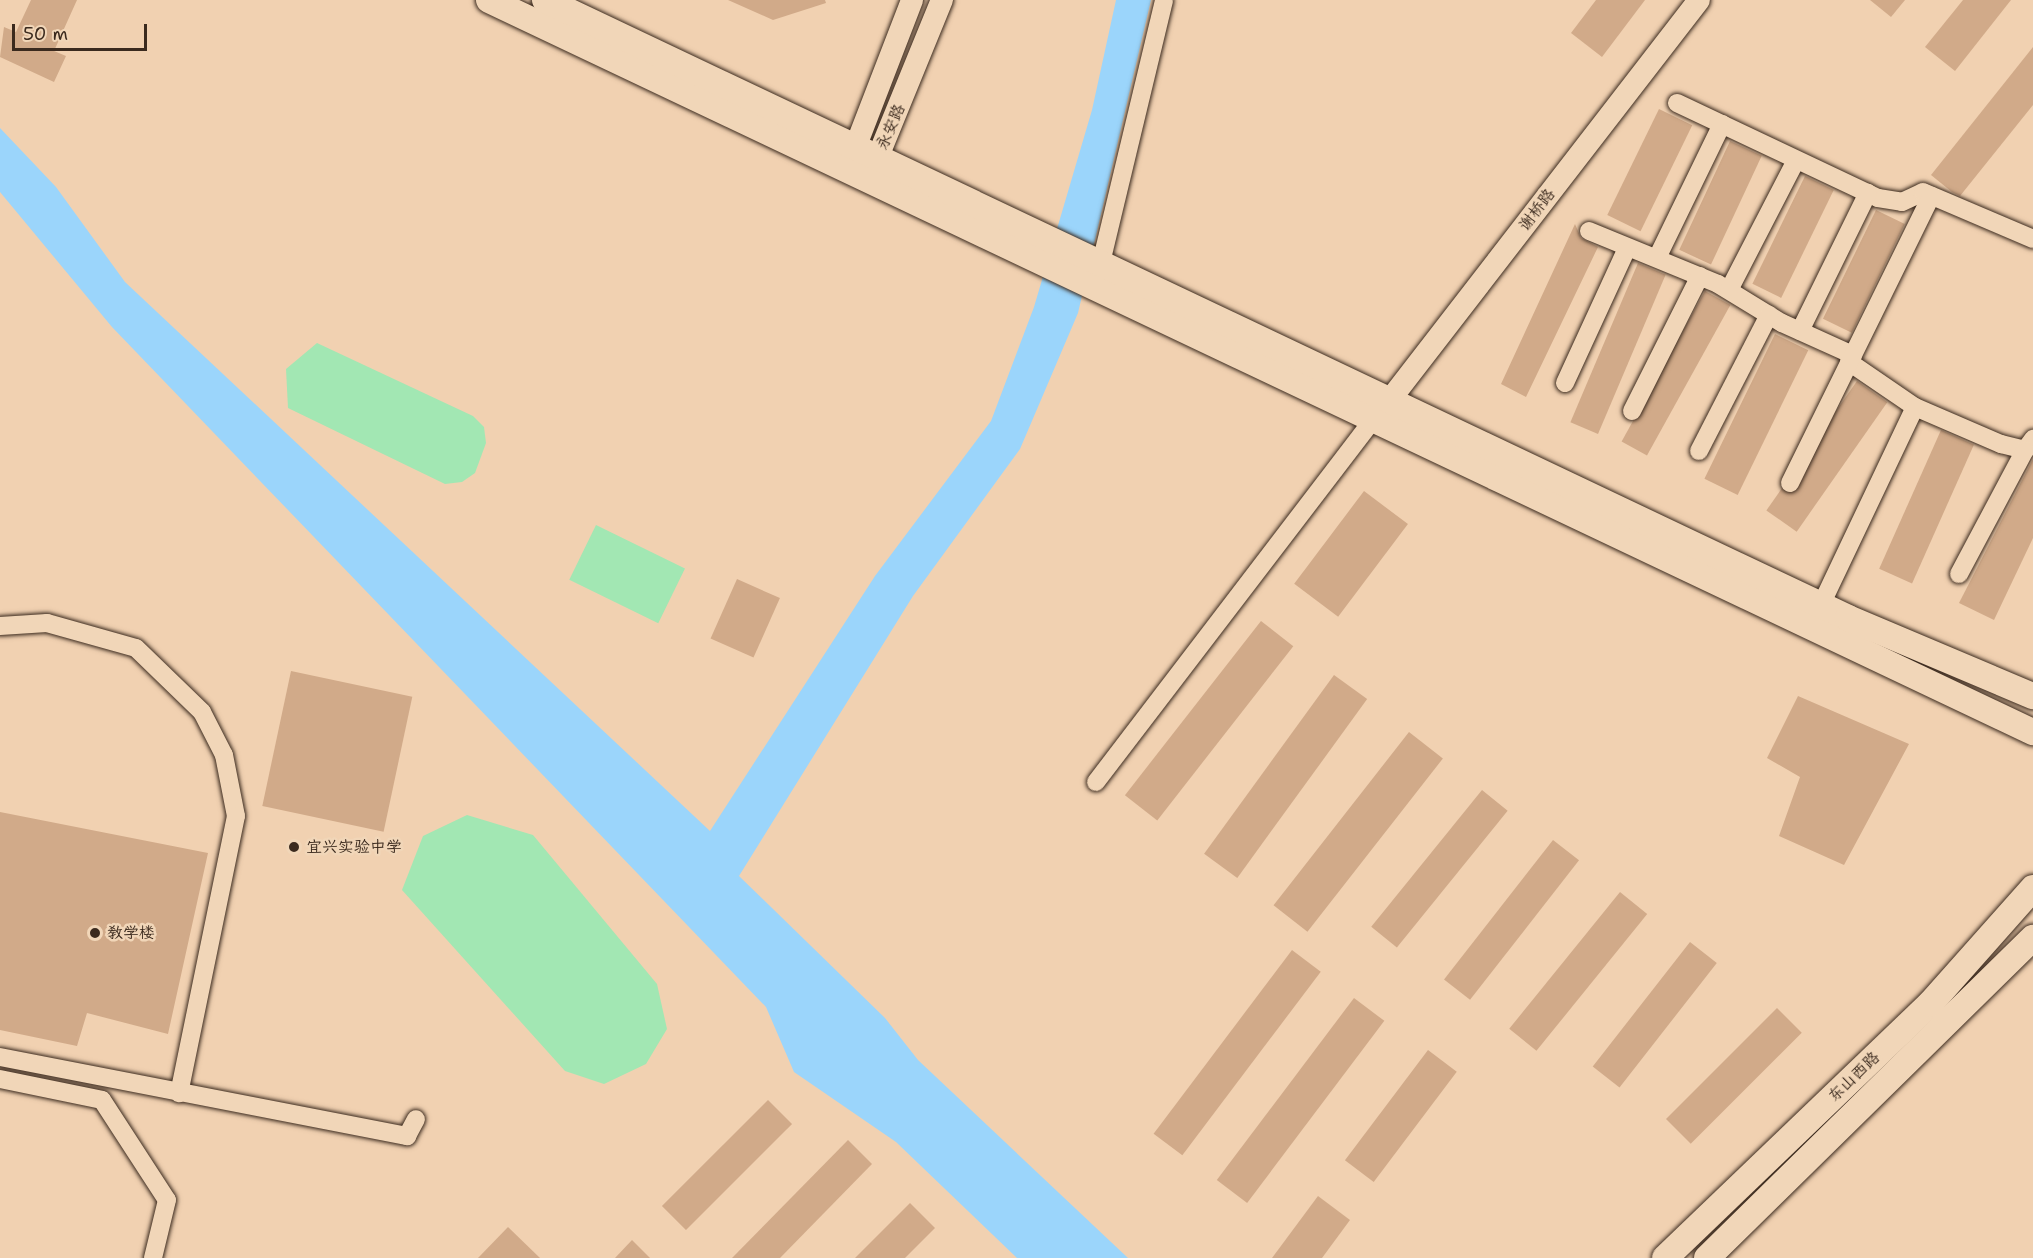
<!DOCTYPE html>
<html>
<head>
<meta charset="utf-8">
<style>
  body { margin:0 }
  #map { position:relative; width:2033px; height:1258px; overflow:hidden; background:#f1d1b1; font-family:"Shantell Sans","LXGW WenKai TC",sans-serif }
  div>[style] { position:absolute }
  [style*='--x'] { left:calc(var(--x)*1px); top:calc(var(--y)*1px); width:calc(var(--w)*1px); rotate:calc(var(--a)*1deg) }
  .green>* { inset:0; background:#a2e7b3; transform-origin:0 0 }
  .water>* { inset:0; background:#9bd5fb }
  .building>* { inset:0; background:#d1aa89; transform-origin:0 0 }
  .roads { filter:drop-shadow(0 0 2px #3b2a1e) drop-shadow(0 0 2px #3b2a1e) }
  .minor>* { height:18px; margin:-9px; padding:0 9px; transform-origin:9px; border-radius:9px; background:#f1d6b8 }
  .tertiary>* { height:22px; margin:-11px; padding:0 11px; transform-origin:11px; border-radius:11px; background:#f1d6b8 }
  .secondary>* { height:26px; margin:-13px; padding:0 13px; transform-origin:13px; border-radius:13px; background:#f1d6b8 }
  .dots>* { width:16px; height:16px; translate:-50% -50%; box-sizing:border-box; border:3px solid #f1d6b8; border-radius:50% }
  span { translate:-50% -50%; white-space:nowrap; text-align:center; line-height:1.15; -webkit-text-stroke:5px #f1d6b8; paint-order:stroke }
  .street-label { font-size:16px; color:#3b2a1e }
  .poi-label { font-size:16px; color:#3b2a1e }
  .left { translate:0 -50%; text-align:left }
  .scale { position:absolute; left:12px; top:24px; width:135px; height:27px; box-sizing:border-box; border:3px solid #3b2a1e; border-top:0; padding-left:8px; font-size:18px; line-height:21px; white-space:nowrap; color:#3b2a1e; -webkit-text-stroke:4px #f1d6b8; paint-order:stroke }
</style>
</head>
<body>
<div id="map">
  <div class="green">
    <i style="clip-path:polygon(317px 343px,473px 416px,484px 427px,486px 443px,475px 473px,462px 482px,445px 484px,288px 408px,286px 369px)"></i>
    <i style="left:596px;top:525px;width:99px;height:61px;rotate:26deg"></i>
    <i style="clip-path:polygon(467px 815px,533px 835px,657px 984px,667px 1029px,646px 1064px,604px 1084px,565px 1071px,402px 890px,423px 836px)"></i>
  </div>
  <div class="water">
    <i style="clip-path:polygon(1116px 0,1151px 0,1078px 313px,1020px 449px,913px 596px,739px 876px,885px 1018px,918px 1060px,1128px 1258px,1017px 1258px,896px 1142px,794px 1072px,766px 1007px,112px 327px,0 192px,0 128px,56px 187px,125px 282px,710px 831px,875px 576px,991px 421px,1034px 307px,1092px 110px)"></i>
  </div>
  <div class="building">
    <i style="clip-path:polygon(31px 0,77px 0,54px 51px,66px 56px,54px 82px,0 57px,4px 27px,16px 32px)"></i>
    <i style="clip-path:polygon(728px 0,825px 0,826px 3px,773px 20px)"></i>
    <i style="clip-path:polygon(1596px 0,1645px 0,1602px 57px,1571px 33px)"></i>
    <i style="clip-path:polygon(1870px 0,1905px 0,1891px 17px)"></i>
    <i style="clip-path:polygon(1963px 0,2011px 0,1955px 71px,1925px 47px)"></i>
    <i style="clip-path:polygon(2033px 47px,2033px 105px,1960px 196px,1952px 192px,1931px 175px)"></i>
    <i style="left:1659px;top:109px;width:37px;height:118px;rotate:26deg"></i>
    <i style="left:1730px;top:141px;width:35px;height:120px;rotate:25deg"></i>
    <i style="left:1805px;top:176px;width:32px;height:120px;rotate:26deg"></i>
    <i style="left:1876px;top:210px;width:32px;height:121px;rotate:26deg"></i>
    <i style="clip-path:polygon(1575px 224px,1581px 238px,1598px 247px,1526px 397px,1501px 384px)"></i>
    <i style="left:1638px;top:263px;width:30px;height:173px;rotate:23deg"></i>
    <i style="left:1705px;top:291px;width:29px;height:172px;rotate:29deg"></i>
    <i style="left:1775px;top:334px;width:37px;height:161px;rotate:26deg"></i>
    <i style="left:1857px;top:381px;width:37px;height:158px;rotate:35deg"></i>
    <i style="left:1941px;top:430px;width:36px;height:152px;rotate:24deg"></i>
    <i style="clip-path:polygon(2033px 459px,2033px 538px,1994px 620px,1959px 603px)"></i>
    <i style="left:1364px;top:491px;width:55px;height:116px;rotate:37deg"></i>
    <i style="left:737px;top:579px;width:47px;height:65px;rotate:24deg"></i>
    <i style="left:1261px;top:621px;width:41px;height:221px;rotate:38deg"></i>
    <i style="left:291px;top:671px;width:124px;height:138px;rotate:12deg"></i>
    <i style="left:1334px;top:675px;width:41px;height:221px;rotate:36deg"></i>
    <i style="clip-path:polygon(1798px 696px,1909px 744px,1844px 865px,1779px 836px,1800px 777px,1767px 758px)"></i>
    <i style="left:1409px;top:732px;width:43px;height:220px;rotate:38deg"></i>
    <i style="left:1482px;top:790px;width:33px;height:176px;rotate:39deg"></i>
    <i style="clip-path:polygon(0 812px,208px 853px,168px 1034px,87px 1013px,77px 1046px,0 1030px)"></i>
    <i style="left:1553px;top:840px;width:33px;height:177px;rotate:38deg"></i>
    <i style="left:1620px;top:892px;width:35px;height:176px;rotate:39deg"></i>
    <i style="left:1690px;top:942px;width:34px;height:158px;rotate:38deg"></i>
    <i style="left:1292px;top:950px;width:36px;height:230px;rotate:37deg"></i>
    <i style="left:1354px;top:998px;width:38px;height:228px;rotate:37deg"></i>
    <i style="left:1777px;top:1008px;width:35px;height:157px;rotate:45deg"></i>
    <i style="left:1428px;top:1050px;width:36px;height:138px;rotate:37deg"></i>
    <i style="left:768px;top:1100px;width:34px;height:150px;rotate:45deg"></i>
    <i style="clip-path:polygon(848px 1140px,872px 1164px,780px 1258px,732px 1258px)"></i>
    <i style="clip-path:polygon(1318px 1196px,1350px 1220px,1322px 1258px,1272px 1258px)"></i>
    <i style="clip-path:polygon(910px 1203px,935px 1228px,905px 1258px,855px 1258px)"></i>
    <i style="clip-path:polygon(508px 1227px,540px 1258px,478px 1258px)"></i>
    <i style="clip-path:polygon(632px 1240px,650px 1258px,615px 1258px)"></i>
  </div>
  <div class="roads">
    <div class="minor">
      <i style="--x:1677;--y:103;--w:222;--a:25.3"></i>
      <i style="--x:1878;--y:198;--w:24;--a:9"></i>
      <i style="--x:1902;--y:202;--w:23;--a:-25"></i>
      <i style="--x:1923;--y:192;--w:120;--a:23.1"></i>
      <i style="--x:1589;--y:231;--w:139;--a:22.3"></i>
      <i style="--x:1718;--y:284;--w:75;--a:31.4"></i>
      <i style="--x:1782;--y:323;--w:78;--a:24.3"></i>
      <i style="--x:1657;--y:258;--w:149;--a:-64.1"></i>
      <i style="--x:1101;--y:263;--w:270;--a:-76.5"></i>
      <i style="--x:1729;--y:290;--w:146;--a:-62.7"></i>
      <i style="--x:1800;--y:331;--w:154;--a:-63.8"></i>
      <i style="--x:1849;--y:362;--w:80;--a:34.3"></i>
      <i style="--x:1915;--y:407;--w:94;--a:23.3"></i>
      <i style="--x:2001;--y:444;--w:25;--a:14"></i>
      <i style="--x:2025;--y:450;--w:14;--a:-54"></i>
      <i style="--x:1565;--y:383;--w:149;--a:-65.3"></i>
      <i style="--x:1632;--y:411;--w:151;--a:-63.3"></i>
      <i style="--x:1699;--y:451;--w:153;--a:-62.8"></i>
      <i style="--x:1790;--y:483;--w:320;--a:-63.8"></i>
      <i style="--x:1959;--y:574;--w:140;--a:-62"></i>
      <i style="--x:1821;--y:605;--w:219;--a:-64.6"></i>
      <i style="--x:0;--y:626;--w:47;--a:-3.7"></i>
      <i style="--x:47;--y:623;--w:92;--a:15.7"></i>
      <i style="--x:136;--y:648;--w:92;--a:44.1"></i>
      <i style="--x:202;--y:712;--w:48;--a:62.9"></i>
      <i style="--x:224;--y:755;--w:62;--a:78.9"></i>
      <i style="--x:236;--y:816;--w:283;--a:101.6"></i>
      <i style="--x:1096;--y:782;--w:458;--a:-52.6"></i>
      <i style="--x:0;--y:1057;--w:415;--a:11"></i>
      <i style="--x:407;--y:1136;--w:19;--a:-62"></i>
      <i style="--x:0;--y:1079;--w:104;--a:11.6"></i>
      <i style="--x:102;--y:1100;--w:119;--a:57"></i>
      <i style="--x:167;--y:1200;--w:60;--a:103.6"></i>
    </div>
    <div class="tertiary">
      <i style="--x:858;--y:165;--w:17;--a:-100"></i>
      <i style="--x:855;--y:148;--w:159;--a:-68.9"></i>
      <i style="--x:865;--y:170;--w:16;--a:-43"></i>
      <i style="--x:877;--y:159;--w:172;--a:-67.8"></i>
      <i style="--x:1379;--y:414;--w:523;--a:-52.3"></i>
    </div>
    <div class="secondary">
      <i style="--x:489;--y:0;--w:1709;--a:25.37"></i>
      <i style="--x:545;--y:0;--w:1442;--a:25.37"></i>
      <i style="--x:1848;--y:618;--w:201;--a:22.9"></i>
      <i style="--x:1665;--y:1258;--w:367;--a:-43.8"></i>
      <i style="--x:1930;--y:1004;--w:155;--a:-48.4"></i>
      <i style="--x:1707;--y:1258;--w:457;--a:-44.5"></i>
    </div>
  </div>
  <div class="dots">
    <i style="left:294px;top:847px;background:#3b2a1e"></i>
    <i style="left:95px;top:933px;background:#3b2a1e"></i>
  </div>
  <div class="street-label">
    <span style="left:891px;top:127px;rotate:-67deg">永安路</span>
    <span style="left:1537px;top:210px;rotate:-53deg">谢桥路</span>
    <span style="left:1854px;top:1077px;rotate:-44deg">东山西路</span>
  </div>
  <div class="poi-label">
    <span class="left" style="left:306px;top:847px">宜兴实验中学</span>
    <span class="left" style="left:107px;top:933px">教学楼</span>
  </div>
  <div class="scale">50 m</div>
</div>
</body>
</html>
